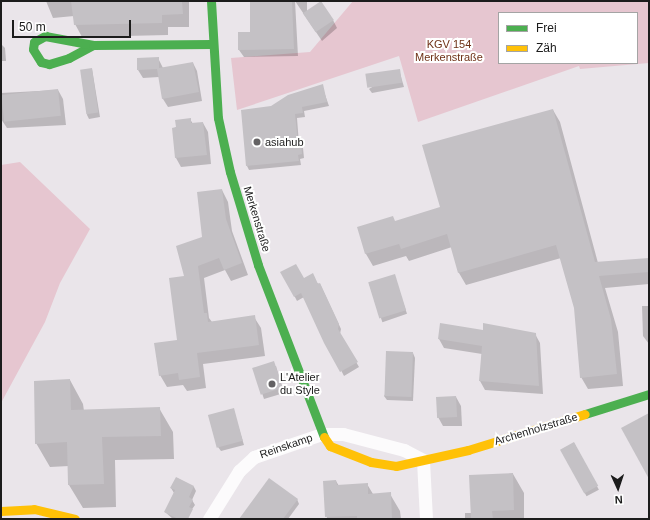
<!DOCTYPE html>
<html>
<head>
<meta charset="utf-8">
<style>
  body { margin:0 }
  #map { position:relative; width:650px; height:520px; overflow:hidden; background:#eae5ea; font-family:Helvetica,sans-serif }
  div>[style] { position:absolute }
  [style*='--x'] { left:calc(var(--x)*1px); top:calc(var(--y)*1px); width:calc(var(--w)*1px); rotate:calc(var(--a)*1deg) }
  .grass>* { inset:0; background:#e6c6d0 }
  .shadow>* { inset:0; background:#0003; transform-origin:0 0 }
  .building>* { inset:0; background:#c4c1c5; transform-origin:0 0 }
  .street>* { height:13px; margin:-6.5px; padding:0 6.5px; transform-origin:6.5px; border-radius:6.5px; background:#fcfbfc }
  .fast>* { height:9px; margin:-4.5px; padding:0 4.5px; transform-origin:4.5px; border-radius:4.5px; background:#4caf50 }
  .slow>* { height:9px; margin:-4.5px; padding:0 4.5px; transform-origin:4.5px; border-radius:4.5px; background:#ffc107 }
  .dots>* { width:11px; height:11px; translate:-50% -50%; box-sizing:border-box; border:2px solid #fff; border-radius:50% }
  span { translate:-50% -50%; white-space:nowrap; text-align:center; line-height:1.15; -webkit-text-stroke:4px #fff; paint-order:stroke }
  .park-label { font-size:11px; color:#6e3116 }
  .poi-label { font-size:11px; color:#1c1c1c }
  .left { translate:0 -50%; text-align:left }
  .street-label { font-size:11px; color:#1c1c1c }
  .frame { position:absolute; inset:0; border:2px solid #1c1c1c; pointer-events:none }
  .legend { position:absolute; left:498px; top:12px; width:140px; height:52px; box-sizing:border-box; background:#fff; border:1px solid #a4a4a4; margin:0; padding:5px 7px; list-style:none; font-size:12px; color:#1c1c1c }
  .legend li { display:flex; align-items:center; gap:8px; height:20px }
  .legend b { width:20px; border:1px solid #a4a4a4 }
  .north { position:absolute; left:598px; top:468px; width:40px; height:40px; -webkit-text-stroke:3px #fff; paint-order:stroke; rotate:177deg; font-size:11px; font-weight:700; line-height:16px; text-align:center; color:#1c1c1c }
  .north::after { content:''; display:block; margin:auto; width:14px; height:18px; background:#1c1c1c; clip-path:polygon(50% 0,100% 100%,50% 72%,0 100%) }
  .scale { position:absolute; left:12px; top:20px; width:119px; height:18px; box-sizing:border-box; border:2px solid #1c1c1c; border-top:0; padding-left:5px; font-size:12px; line-height:14px; white-space:nowrap; color:#1c1c1c; -webkit-text-stroke:3px #fff; paint-order:stroke }
</style>
</head>
<body>
<div id="map">
  <div class="grass">
    <i style="clip-path:polygon(evenodd,353px 1px,649px 1px,649px 63px,580px 69px,579px 66px,418px 122px,399px 56px,237px 110px,231px 58px,310px 52px,353px 1px,499px 13px,637px 13px,637px 63px,499px 63px,499px 13px)"></i>
    <i style="clip-path:polygon(20px 162px,90px 229px,60px 283px,45px 322px,1px 403px,1px 165px)"></i>
  </div>
  <div class="shadow">
    <i style="clip-path:polygon(46px 1px,189px 1px,189px 27px,168px 27px,168px 35px,82px 37px,75px 24px,74px 16px,53px 18px)"></i>
    <i style="clip-path:polygon(251px 1px,307px 1px,307px 12px,333px 20px,337px 28px,322px 41px,295px 1px,298px 56px,244px 57px,239px 50px,239px 33px,251px 33px)"></i>
    <i style="clip-path:polygon(1px 44px,5px 48px,6px 61px,1px 61px)"></i>
    <i style="clip-path:polygon(158px 58px,163px 68px,193px 63px,197px 71px,202px 101px,168px 107px,163px 99px,159px 77px,143px 78px,138px 70px)"></i>
    <i style="clip-path:polygon(92px 69px,100px 117px,89px 119px,87px 115px)"></i>
    <i style="clip-path:polygon(399px 70px,404px 87px,372px 93px,369px 89px)"></i>
    <i style="clip-path:polygon(322px 86px,329px 106px,304px 111px,305px 117px,297px 118px,299px 144px,303px 148px,304px 158px,300px 159px,301px 165px,249px 170px,247px 166px,272px 107px)"></i>
    <i style="clip-path:polygon(58px 90px,63px 99px,66px 125px,7px 128px,1px 119px,1px 93px)"></i>
    <i style="clip-path:polygon(553px 110px,560px 122px,598px 263px,649px 259px,649px 284px,605px 288px,618px 332px,623px 386px,588px 389px,581px 377px,575px 307px,561px 258px,466px 285px,459px 273px,452px 247px,409px 261px,406px 256px,373px 266px,366px 254px,358px 228px,395px 222px,441px 208px)"></i>
    <i style="clip-path:polygon(190px 119px,193px 124px,203px 123px,208px 132px,211px 164px,181px 167px,176px 158px,173px 129px)"></i>
    <i style="clip-path:polygon(222px 190px,228px 202px,232px 231px,248px 275px,231px 281px,225px 270px,204px 278px,209px 318px,212px 322px,254px 317px,261px 328px,265px 356px,203px 364px,206px 388px,187px 391px,183px 385px,167px 387px,160px 375px,178px 340px,186px 277px)"></i>
    <i style="clip-path:polygon(282px 272px,320px 284px,341px 329px,340px 334px,359px 367px,344px 376px,304px 297px,297px 301px)"></i>
    <i style="left:394px;top:276px;width:40px;height:26px;rotate:71deg"></i>
    <i style="clip-path:polygon(642px 306px,649px 306px,649px 344px,643px 336px)"></i>
    <i style="clip-path:polygon(484px 331px,535px 334px,540px 343px,543px 394px,485px 390px,480px 381px,482px 354px,444px 348px,439px 339px)"></i>
    <i style="clip-path:polygon(413px 353px,415px 358px,413px 401px,387px 400px,384px 396px)"></i>
    <i style="clip-path:polygon(276px 366px,284px 393px,264px 399px,254px 369px)"></i>
    <i style="clip-path:polygon(70px 380px,83px 404px,84px 411px,159px 408px,173px 432px,174px 459px,115px 460px,116px 507px,83px 508px,69px 485px,69px 466px,50px 467px,36px 443px)"></i>
    <i style="clip-path:polygon(456px 397px,461px 406px,462px 426px,443px 426px,438px 417px)"></i>
    <i style="clip-path:polygon(233px 409px,244px 445px,221px 451px,218px 447px)"></i>
    <i style="left:574px;top:443px;width:53px;height:14px;rotate:62deg"></i>
    <i style="clip-path:polygon(513px 474px,524px 493px,524px 519px,465px 519px,465px 513px,472px 513px)"></i>
    <i style="clip-path:polygon(177px 478px,194px 487px,196px 491px,192px 500px,195px 505px,185px 519px,173px 519px,165px 512px,174px 493px,171px 488px)"></i>
    <i style="clip-path:polygon(336px 481px,339px 486px,367px 484px,373px 494px,390px 494px,400px 511px,401px 519px,327px 519px,324px 482px)"></i>
    <i style="clip-path:polygon(297px 499px,299px 504px,288px 519px,241px 519px)"></i>
  </div>
  <div class="building">
    <i style="clip-path:polygon(71px 1px,182px 1px,183px 14px,162px 15px,162px 23px,74px 25px)"></i>
    <i style="clip-path:polygon(250px 1px,292px 1px,294px 49px,238px 50px,238px 32px,250px 32px)"></i>
    <i style="left:321px;top:1px;width:23px;height:22px;rotate:56deg"></i>
    <i style="clip-path:polygon(159px 57px,159px 68px,193px 62px,199px 92px,162px 99px,157px 69px,137px 70px,137px 58px)"></i>
    <i style="left:92px;top:68px;width:45px;height:12px;rotate:82deg"></i>
    <i style="left:400px;top:69px;width:14px;height:35px;rotate:82deg"></i>
    <i style="clip-path:polygon(323px 84px,327px 102px,302px 107px,303px 113px,295px 114px,298px 143px,301px 142px,302px 154px,298px 155px,299px 161px,246px 166px,241px 110px,271px 106px,288px 95px)"></i>
    <i style="left:58px;top:89px;width:27px;height:57px;rotate:84deg"></i>
    <i style="clip-path:polygon(553px 109px,595px 262px,649px 258px,649px 272px,599px 276px,611px 319px,617px 374px,580px 378px,574px 308px,556px 245px,458px 273px,447px 234px,401px 249px,399px 244px,365px 254px,357px 227px,393px 216px,395px 221px,440px 207px,422px 145px)"></i>
    <i style="clip-path:polygon(191px 118px,191px 123px,203px 122px,207px 155px,175px 158px,172px 128px,176px 127px,175px 120px)"></i>
    <i style="clip-path:polygon(222px 189px,226px 219px,242px 263px,224px 270px,219px 258px,198px 266px,204px 313px,207px 313px,208px 322px,255px 315px,259px 345px,197px 353px,200px 377px,179px 380px,178px 373px,159px 376px,154px 343px,177px 340px,169px 278px,184px 276px,176px 246px,202px 237px,197px 192px)"></i>
    <i style="clip-path:polygon(296px 264px,304px 278px,313px 273px,318px 284px,320px 283px,339px 324px,338px 329px,358px 362px,340px 372px,324px 343px,301px 293px,294px 297px,280px 272px)"></i>
    <i style="left:395px;top:274px;width:38px;height:28px;rotate:73deg"></i>
    <i style="clip-path:polygon(440px 323px,483px 330px,483px 323px,536px 333px,539px 386px,479px 381px,482px 346px,438px 339px)"></i>
    <i style="left:386px;top:351px;width:27px;height:45px;rotate:2deg"></i>
    <i style="left:274px;top:361px;width:28px;height:23px;rotate:72deg"></i>
    <i style="clip-path:polygon(70px 379px,71px 410px,160px 407px,161px 436px,102px 437px,104px 484px,68px 485px,67px 442px,35px 444px,34px 381px)"></i>
    <i style="left:456px;top:396px;width:21px;height:20px;rotate:87deg"></i>
    <i style="left:234px;top:408px;width:34px;height:27px;rotate:75deg"></i>
    <i style="clip-path:polygon(649px 413px,649px 479px,621px 428px)"></i>
    <i style="left:574px;top:442px;width:50px;height:16px;rotate:61deg"></i>
    <i style="clip-path:polygon(513px 473px,514px 510px,492px 511px,493px 519px,471px 519px,469px 475px)"></i>
    <i style="clip-path:polygon(176px 477px,194px 486px,189px 497px,193px 500px,189px 507px,193px 509px,188px 519px,178px 519px,164px 512px,175px 490px,170px 488px)"></i>
    <i style="clip-path:polygon(269px 478px,298px 499px,283px 519px,239px 519px)"></i>
    <i style="clip-path:polygon(336px 480px,337px 485px,368px 483px,368px 494px,391px 492px,392px 519px,357px 519px,357px 516px,325px 517px,323px 481px)"></i>
  </div>
  <div class="street">
    <i style="--x:209;--y:519;--w:57;--a:-58"></i>
    <i style="--x:239;--y:471;--w:21;--a:-43"></i>
    <i style="--x:254;--y:457;--w:72;--a:-18.7"></i>
    <i style="--x:322;--y:434;--w:21;--a:0"></i>
    <i style="--x:343;--y:434;--w:63;--a:14.7"></i>
    <i style="--x:404;--y:450;--w:21;--a:28"></i>
    <i style="--x:423;--y:460;--w:59;--a:87.1"></i>
  </div>
  <div class="fast">
    <i style="--x:211;--y:1;--w:117;--a:86.6"></i>
    <i style="--x:218;--y:118;--w:55;--a:77.5"></i>
    <i style="--x:230;--y:172;--w:97;--a:73.2"></i>
    <i style="--x:258;--y:265;--w:184;--a:69"></i>
    <i style="--x:93;--y:45;--w:27;--a:152"></i>
    <i style="--x:69;--y:58;--w:21;--a:163"></i>
    <i style="--x:49;--y:64;--w:8;--a:-166"></i>
    <i style="--x:41;--y:62;--w:15;--a:-122"></i>
    <i style="--x:33;--y:49;--w:7;--a:-82"></i>
    <i style="--x:34;--y:42;--w:13;--a:-29"></i>
    <i style="--x:45;--y:36;--w:49;--a:10.6"></i>
    <i style="--x:93;--y:45;--w:119;--a:-0.5"></i>
    <i style="--x:585;--y:414;--w:67;--a:-17.4"></i>
  </div>
  <div class="slow">
    <i style="--x:324;--y:437;--w:11;--a:56"></i>
    <i style="--x:330;--y:446;--w:44;--a:21.3"></i>
    <i style="--x:371;--y:462;--w:25;--a:9"></i>
    <i style="--x:396;--y:466;--w:74;--a:-12.5"></i>
    <i style="--x:468;--y:450;--w:122;--a:-17.1"></i>
    <i style="--x:1;--y:511;--w:33;--a:-3"></i>
    <i style="--x:34;--y:509;--w:42;--a:13.7"></i>
  </div>
  <div class="dots">
    <i style="left:257px;top:142px;background:#646264"></i>
    <i style="left:272px;top:384px;background:#646264"></i>
  </div>
  <div class="park-label">
    <span style="left:449px;top:51px">KGV 154<br>Merkenstraße</span>
  </div>
  <div class="poi-label">
    <span class="left" style="left:265px;top:142px">asiahub</span>
    <span class="left" style="left:280px;top:384px">L'Atelier<br>du Style</span>
  </div>
  <div class="street-label">
    <span style="left:257px;top:219px;rotate:73deg">Merkenstraße</span>
    <span style="left:536px;top:429px;rotate:-17deg">Archenholzstraße</span>
    <span style="left:286px;top:446px;rotate:-19deg">Reinskamp</span>
  </div>
  <div class="frame"></div>
  <ul class="legend">
  <li><b style="height:5px;background:#4caf50"></b>Frei</li>
  <li><b style="height:5px;background:#ffc107"></b>Zäh</li>
  </ul>
  <div class="north">N</div>
  <div class="scale">50 m</div>
</div>
</body>
</html>
